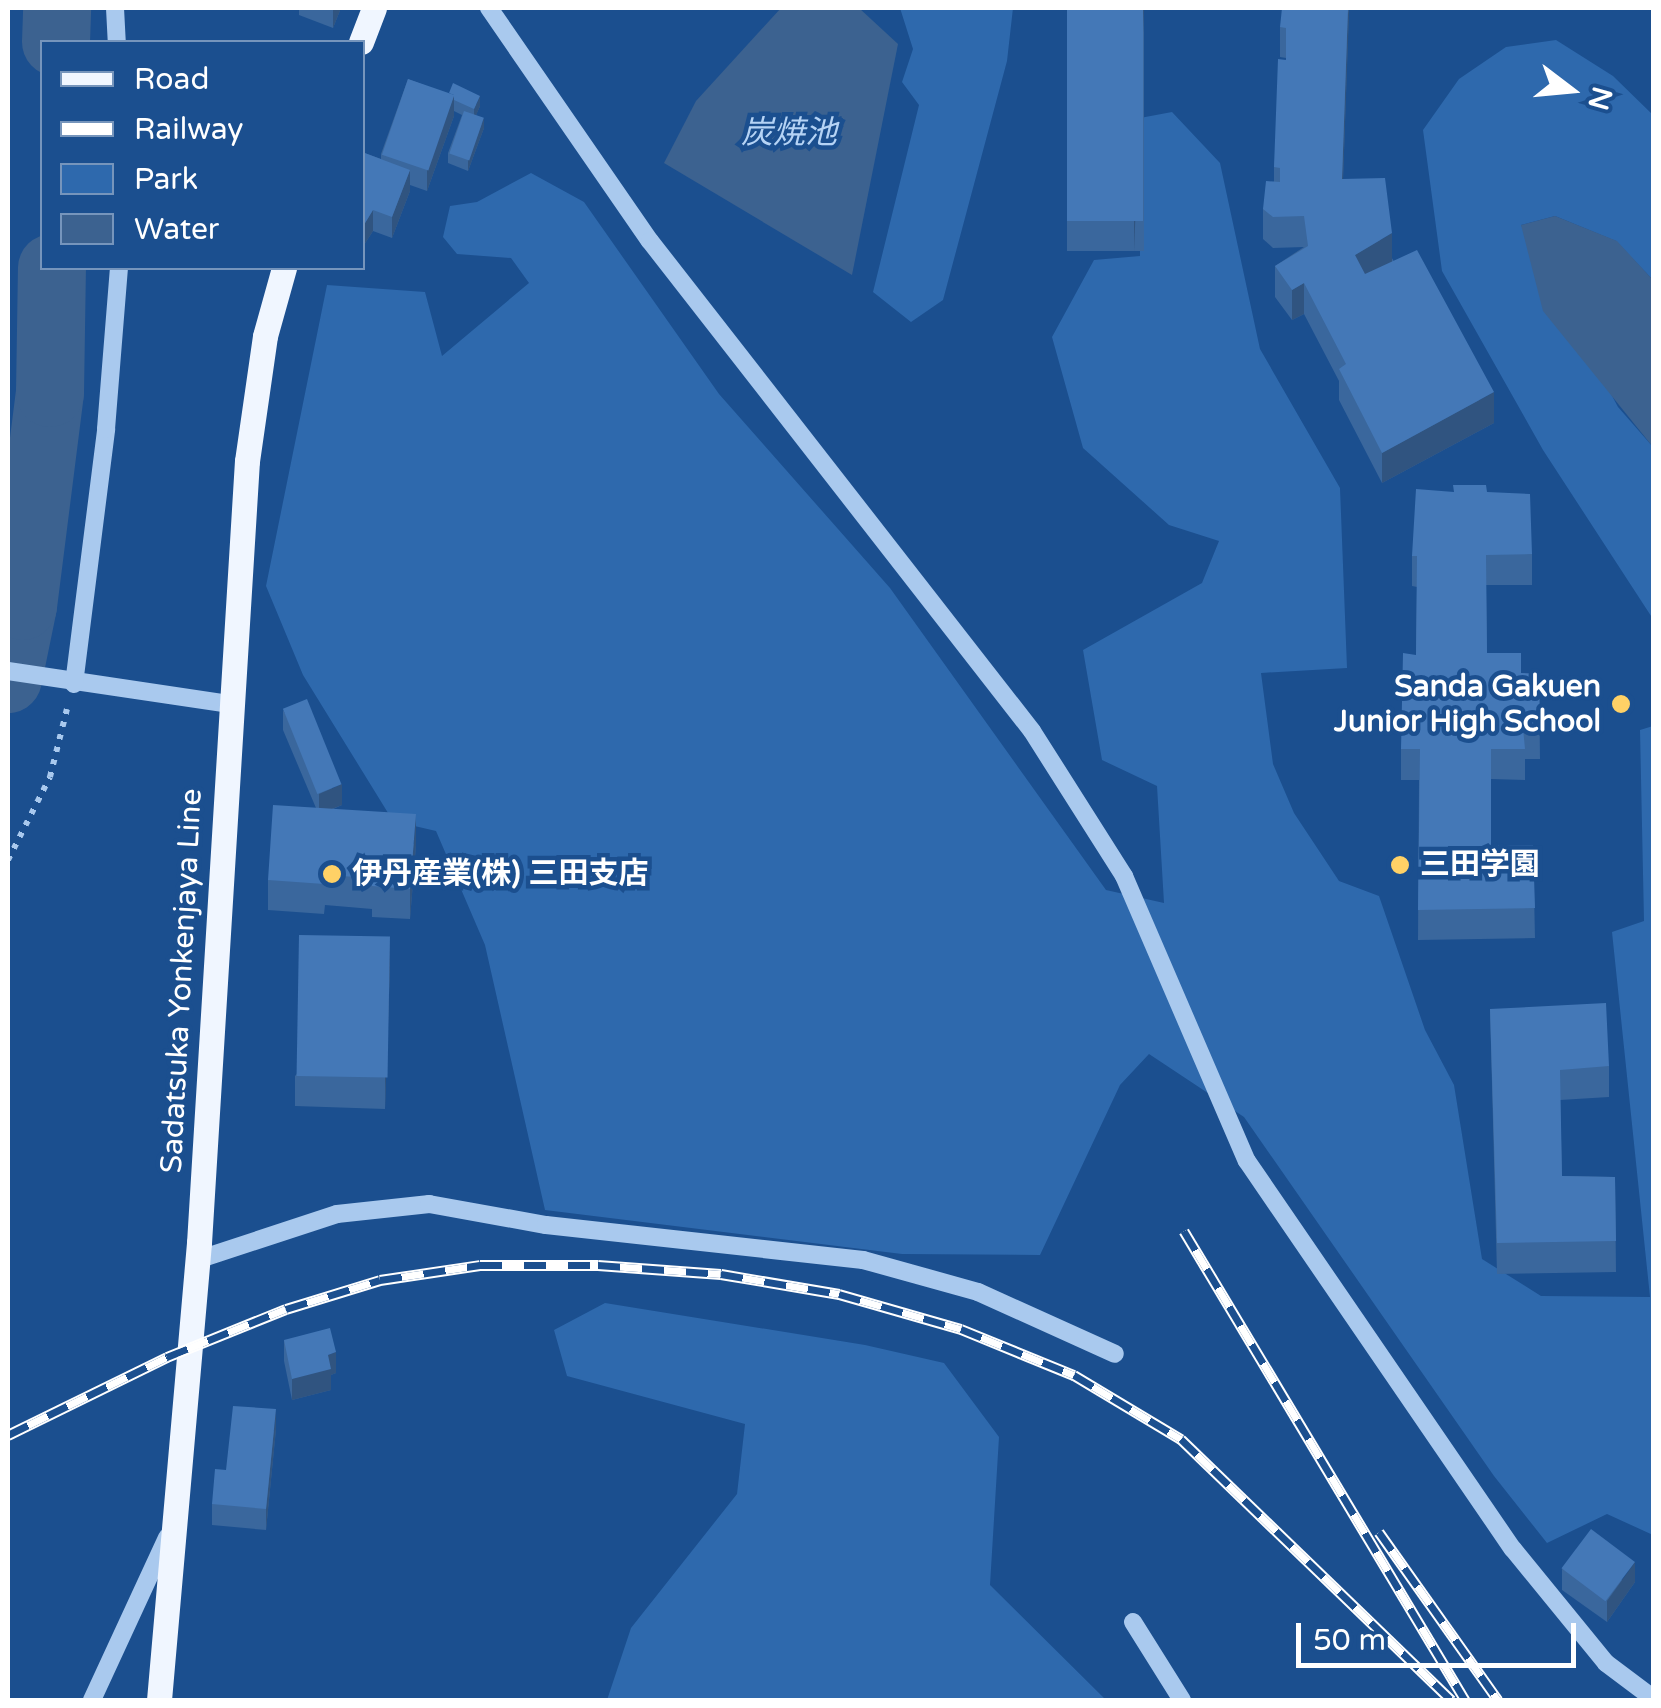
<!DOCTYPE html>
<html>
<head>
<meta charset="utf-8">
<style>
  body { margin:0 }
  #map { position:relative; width:1661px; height:1708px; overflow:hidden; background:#1b4f8f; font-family:"Varela Round","Noto Sans JP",sans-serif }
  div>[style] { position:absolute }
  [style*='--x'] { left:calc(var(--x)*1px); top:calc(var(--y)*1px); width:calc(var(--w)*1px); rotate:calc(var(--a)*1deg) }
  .green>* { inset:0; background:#2e69ad }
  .water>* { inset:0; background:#3c6290 }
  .river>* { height:68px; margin:-34px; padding:0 34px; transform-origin:34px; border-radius:34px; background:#3c6290 }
  .path>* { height:6px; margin-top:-3px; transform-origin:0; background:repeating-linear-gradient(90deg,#a9c9ee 0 5px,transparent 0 13px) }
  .minor>* { height:18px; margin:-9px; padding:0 9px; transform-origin:9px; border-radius:9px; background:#a9c9ee }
  .major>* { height:25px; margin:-12.5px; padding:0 12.5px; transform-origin:12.5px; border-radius:12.5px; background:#f0f6ff }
  .rail>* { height:11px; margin-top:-5.5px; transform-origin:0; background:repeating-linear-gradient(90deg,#1b4f8f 0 22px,#fff 0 44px); box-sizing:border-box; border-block:2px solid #fff }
  .wall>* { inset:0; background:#3a679d; transform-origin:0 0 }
  .shaded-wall>* { inset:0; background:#305480 }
  .building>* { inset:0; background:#4478b7; transform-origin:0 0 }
  .dots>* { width:28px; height:28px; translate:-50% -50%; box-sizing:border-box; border:5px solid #1b4f8f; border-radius:50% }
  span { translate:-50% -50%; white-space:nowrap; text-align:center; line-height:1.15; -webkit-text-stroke:9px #1b4f8f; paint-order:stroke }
  .poi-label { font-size:30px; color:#fff; font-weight:700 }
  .right { translate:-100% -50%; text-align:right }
  .left { translate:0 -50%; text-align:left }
  .street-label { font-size:30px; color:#fff }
  .water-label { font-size:32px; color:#b5d3f5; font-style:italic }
  .frame { position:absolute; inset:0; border:10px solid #fff; pointer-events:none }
  .legend { position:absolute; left:40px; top:40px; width:325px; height:230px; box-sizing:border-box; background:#1b4f8f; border:2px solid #7695bc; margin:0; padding:12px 18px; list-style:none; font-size:30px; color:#fff }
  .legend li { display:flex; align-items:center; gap:20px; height:50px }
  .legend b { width:50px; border:2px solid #7695bc }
  .north { position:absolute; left:1521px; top:40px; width:100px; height:100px; -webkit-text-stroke:8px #1b4f8f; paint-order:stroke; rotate:106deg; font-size:28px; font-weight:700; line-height:40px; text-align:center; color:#fff }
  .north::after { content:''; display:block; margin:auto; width:35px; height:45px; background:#fff; clip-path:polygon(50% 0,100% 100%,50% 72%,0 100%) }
  .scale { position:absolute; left:1296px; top:1623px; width:280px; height:45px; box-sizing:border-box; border:5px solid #fff; border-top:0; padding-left:12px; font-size:30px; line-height:35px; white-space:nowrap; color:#fff; -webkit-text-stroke:8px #1b4f8f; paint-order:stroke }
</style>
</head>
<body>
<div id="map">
  <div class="green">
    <i style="clip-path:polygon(900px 8px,1013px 8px,1007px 61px,943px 300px,911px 322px,873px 292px,919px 105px,902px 82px,913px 49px)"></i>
    <i style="clip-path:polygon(1556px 40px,1613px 76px,1653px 115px,1653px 280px,1616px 241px,1555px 216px,1521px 225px,1618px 407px,1653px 447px,1653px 619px,1543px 450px,1442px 271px,1423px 130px,1459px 79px,1506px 47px)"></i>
    <i style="clip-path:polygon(1172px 112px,1220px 163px,1260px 349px,1340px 488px,1347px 668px,1261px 673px,1273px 764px,1294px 813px,1339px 881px,1379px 896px,1425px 1030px,1454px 1085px,1482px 1259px,1541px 1296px,1650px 1297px,1612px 932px,1644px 921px,1640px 730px,1653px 726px,1653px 1535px,1607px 1514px,1547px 1543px,1494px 1476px,1244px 1117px,1149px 1054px,1120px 1085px,1040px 1255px,902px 1254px,545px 1210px,485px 945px,436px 831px,393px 821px,303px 675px,266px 586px,327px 285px,425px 292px,442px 356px,529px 283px,511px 258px,457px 254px,443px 237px,450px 206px,477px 202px,531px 173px,584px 202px,719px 394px,890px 588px,1106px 890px,1164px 903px,1157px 786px,1102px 760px,1083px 650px,1202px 583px,1219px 541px,1169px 525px,1083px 448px,1052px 337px,1094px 260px,1140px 256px,1140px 118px)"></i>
    <i style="clip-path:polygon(605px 1303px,865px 1345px,944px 1363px,999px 1437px,990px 1585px,1106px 1700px,607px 1700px,631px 1628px,737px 1494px,745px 1424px,567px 1376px,554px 1330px)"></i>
  </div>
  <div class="water">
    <i style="clip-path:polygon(781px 8px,859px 8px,898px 44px,852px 275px,664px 163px,696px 101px)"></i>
    <i style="clip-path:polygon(1555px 216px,1617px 241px,1653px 280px,1653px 447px,1543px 311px,1521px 225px)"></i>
  </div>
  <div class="river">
    <i style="--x:56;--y:42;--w:34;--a:-88"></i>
    <i style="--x:8;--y:679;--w:75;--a:-78.4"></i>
    <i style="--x:23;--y:606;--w:215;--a:-82.8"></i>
    <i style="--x:50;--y:393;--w:125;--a:-89.1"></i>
  </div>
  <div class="path">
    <i style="--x:8;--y:860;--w:93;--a:-63.2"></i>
    <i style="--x:50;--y:777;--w:70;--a:-76"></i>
  </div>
  <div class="minor">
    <i style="--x:115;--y:8;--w:34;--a:87"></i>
    <i style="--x:489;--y:8;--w:283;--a:55.4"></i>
    <i style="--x:650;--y:241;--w:621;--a:52.06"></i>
    <i style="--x:1032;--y:731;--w:172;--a:57.6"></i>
    <i style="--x:1124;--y:876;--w:310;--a:66.7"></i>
    <i style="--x:1247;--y:1161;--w:470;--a:55.6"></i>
    <i style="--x:1513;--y:1549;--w:147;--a:50.8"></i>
    <i style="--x:1606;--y:1663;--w:60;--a:36.9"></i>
    <i style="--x:8;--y:671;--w:223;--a:8.5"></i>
    <i style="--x:74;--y:684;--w:257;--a:-82.8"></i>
    <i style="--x:106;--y:429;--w:162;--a:-85.4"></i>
    <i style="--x:197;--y:1260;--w:147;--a:-18.2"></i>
    <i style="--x:337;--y:1214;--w:93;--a:-6.2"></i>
    <i style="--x:429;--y:1204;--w:119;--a:10.2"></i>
    <i style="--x:546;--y:1225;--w:319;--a:6.3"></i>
    <i style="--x:863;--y:1260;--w:119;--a:15.5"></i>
    <i style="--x:978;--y:1292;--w:150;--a:24.3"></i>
    <i style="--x:1133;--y:1622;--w:92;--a:57.9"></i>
    <i style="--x:92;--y:1700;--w:179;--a:-65.2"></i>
  </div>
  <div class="major">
    <i style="--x:361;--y:42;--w:36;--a:-69"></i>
    <i style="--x:159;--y:1700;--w:459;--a:-85"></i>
    <i style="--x:199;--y:1243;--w:783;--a:-86.49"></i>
    <i style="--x:247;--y:461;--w:126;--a:-81.8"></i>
    <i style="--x:265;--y:336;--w:71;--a:-74.4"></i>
  </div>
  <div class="rail">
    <i style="--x:1184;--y:1231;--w:547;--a:59.07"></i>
    <i style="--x:8;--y:1435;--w:177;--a:-26.1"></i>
    <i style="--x:167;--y:1357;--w:128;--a:-22"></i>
    <i style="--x:286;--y:1309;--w:98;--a:-17.1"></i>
    <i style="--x:380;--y:1280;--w:101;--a:-8.5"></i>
    <i style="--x:480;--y:1265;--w:118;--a:0"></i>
    <i style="--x:598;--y:1265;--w:123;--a:4.2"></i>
    <i style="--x:721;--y:1274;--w:120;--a:9.6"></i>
    <i style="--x:839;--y:1294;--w:127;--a:16"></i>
    <i style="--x:961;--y:1329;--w:122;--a:22.2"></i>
    <i style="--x:1074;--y:1375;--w:125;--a:30.9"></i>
    <i style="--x:1181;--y:1439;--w:376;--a:44"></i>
    <i style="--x:1379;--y:1532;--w:206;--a:54.7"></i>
  </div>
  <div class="wall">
    <i style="clip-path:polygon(299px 8px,341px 8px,333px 28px,299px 15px)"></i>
    <i style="left:1067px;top:8px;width:77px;height:243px"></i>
    <i style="clip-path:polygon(1349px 8px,1343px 179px,1494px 423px,1382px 483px,1339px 400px,1339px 381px,1304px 314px,1292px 320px,1275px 297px,1275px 266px,1304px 247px,1273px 248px,1263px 239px,1263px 209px,1274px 181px,1274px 167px,1286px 58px,1280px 57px,1280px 27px)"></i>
    <i style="clip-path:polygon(408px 79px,480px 106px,476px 115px,484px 128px,468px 171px,448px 163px,448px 153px,462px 115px,454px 111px,454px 116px,427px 191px,410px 185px,410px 191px,392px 238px,373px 231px,362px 248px,362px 152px,381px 159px,381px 154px)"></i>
    <i style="clip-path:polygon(1453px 492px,1487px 492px,1532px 554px,1532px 585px,1486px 585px,1487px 653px,1521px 673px,1539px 674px,1540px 759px,1525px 759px,1525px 780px,1491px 779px,1491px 846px,1533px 845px,1535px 938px,1418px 940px,1419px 780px,1401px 780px,1401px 749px,1416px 655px,1417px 587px,1412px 586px,1412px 556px)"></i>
    <i style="clip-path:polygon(283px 710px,342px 805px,333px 809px,416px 845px,410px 919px,372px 917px,372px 909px,325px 905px,324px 914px,268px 910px,268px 880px,316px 808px,283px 730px)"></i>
    <i style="clip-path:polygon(390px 967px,385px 1109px,295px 1106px,295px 1076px)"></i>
    <i style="clip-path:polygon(1490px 1009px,1609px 1066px,1609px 1097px,1560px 1100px,1562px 1176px,1615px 1177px,1616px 1272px,1497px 1274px)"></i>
    <i style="clip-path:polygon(284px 1340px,336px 1373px,331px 1375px,331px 1390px,292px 1400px,284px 1361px)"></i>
    <i style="clip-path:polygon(276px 1429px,266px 1530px,212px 1525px,212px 1504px,226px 1470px)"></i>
    <i style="clip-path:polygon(1562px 1569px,1635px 1582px,1607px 1622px,1562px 1590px)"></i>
  </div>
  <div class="shaded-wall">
    <i style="clip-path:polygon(333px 8px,341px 8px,333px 28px)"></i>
    <i style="clip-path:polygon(1143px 8px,1144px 8px,1134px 251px,1134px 221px)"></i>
    <i style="clip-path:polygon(1348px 8px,1349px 15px,1342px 209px,1342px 179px)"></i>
    <i style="clip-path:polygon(454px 95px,454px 116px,427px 191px,427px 170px)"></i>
    <i style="clip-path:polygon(480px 96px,480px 106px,474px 120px,474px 109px)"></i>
    <i style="clip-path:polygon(484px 118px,484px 128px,468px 171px,468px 160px)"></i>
    <i style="clip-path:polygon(410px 170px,410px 191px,392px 238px,392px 217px)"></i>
    <i style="clip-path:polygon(373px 210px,373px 231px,362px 248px,362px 228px)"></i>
    <i style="clip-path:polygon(1392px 233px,1392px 264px,1355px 285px,1355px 255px)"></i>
    <i style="clip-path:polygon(1304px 283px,1304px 314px,1292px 320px,1292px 290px)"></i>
    <i style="clip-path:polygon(1494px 392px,1494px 423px,1382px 483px,1382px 453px)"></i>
    <i style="clip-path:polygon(342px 784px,342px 805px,319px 814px,319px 794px)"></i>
    <i style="clip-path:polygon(416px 814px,416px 845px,410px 919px,410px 889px)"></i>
    <i style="clip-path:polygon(390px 937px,390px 967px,385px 1109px,385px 1078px)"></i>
    <i style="clip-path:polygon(336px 1352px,336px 1373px,331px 1375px,331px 1390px,292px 1400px,292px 1379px,328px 1355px)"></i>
    <i style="clip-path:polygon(276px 1409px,276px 1429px,266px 1530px,266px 1509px)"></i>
    <i style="clip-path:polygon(1635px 1562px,1635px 1582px,1607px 1622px,1607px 1601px)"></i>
  </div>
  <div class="building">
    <i style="left:1067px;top:8px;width:76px;height:213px"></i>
    <i style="clip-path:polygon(1282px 8px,1348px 8px,1342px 179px,1385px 178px,1392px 233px,1355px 255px,1365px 274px,1417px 250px,1494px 392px,1382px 453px,1339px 369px,1346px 364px,1304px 283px,1292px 290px,1275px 266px,1308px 246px,1304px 216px,1273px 217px,1263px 209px,1266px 181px,1280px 182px,1280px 168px,1274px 167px,1278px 59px,1286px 60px,1286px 28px,1280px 27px)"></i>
    <i style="left:408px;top:79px;width:49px;height:80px;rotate:19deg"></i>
    <i style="clip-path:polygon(453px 83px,480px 96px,474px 109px,454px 100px,454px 95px,449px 93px)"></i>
    <i style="left:464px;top:111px;width:21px;height:45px;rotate:19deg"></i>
    <i style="clip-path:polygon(362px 152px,410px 170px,392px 217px,373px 210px,362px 228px)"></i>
    <i style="clip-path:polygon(1453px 485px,1486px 485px,1487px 492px,1530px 494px,1532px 554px,1486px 555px,1487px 653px,1521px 653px,1521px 673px,1539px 674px,1540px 728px,1523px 728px,1525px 749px,1491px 749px,1491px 846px,1533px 845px,1535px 908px,1418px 910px,1420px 749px,1401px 749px,1403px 653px,1416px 655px,1417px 556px,1412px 556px,1416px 489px,1454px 492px)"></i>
    <i style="left:307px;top:699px;width:92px;height:26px;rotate:68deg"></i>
    <i style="clip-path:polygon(273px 805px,416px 814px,410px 889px,372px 886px,372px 878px,325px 875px,324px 884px,268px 880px)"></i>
    <i style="left:299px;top:935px;width:91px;height:141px;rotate:1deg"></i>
    <i style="clip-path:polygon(1606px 1003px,1609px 1066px,1560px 1070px,1562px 1176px,1615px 1177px,1616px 1241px,1497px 1243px,1490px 1009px)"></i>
    <i style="clip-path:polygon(330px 1328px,336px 1352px,328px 1355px,331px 1369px,292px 1379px,284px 1340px)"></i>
    <i style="clip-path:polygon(233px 1406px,276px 1409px,266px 1509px,212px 1504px,215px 1469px,226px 1470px)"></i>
    <i style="left:1591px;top:1529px;width:55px;height:49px;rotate:37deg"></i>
  </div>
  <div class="dots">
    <i style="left:1621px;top:704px;background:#ffd166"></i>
    <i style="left:1400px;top:865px;background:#ffd166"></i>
    <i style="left:332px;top:874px;background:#ffd166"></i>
  </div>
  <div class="poi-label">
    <span class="right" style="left:1601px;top:704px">Sanda Gakuen<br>Junior High School</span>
    <span class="left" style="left:1420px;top:865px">三田学園</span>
    <span class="left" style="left:352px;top:874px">伊丹産業(株) 三田支店</span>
  </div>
  <div class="street-label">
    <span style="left:182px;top:981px;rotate:-87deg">Sadatsuka Yonkenjaya Line</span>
  </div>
  <div class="water-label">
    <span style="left:789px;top:133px">炭焼池</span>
  </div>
  <div class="frame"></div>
  <ul class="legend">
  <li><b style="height:12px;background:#f0f6ff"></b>Road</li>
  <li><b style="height:12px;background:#fff"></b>Railway</li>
  <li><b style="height:28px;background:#2e69ad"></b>Park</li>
  <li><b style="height:28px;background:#3c6290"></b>Water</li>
  </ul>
  <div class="north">N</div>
  <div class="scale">50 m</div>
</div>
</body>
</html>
